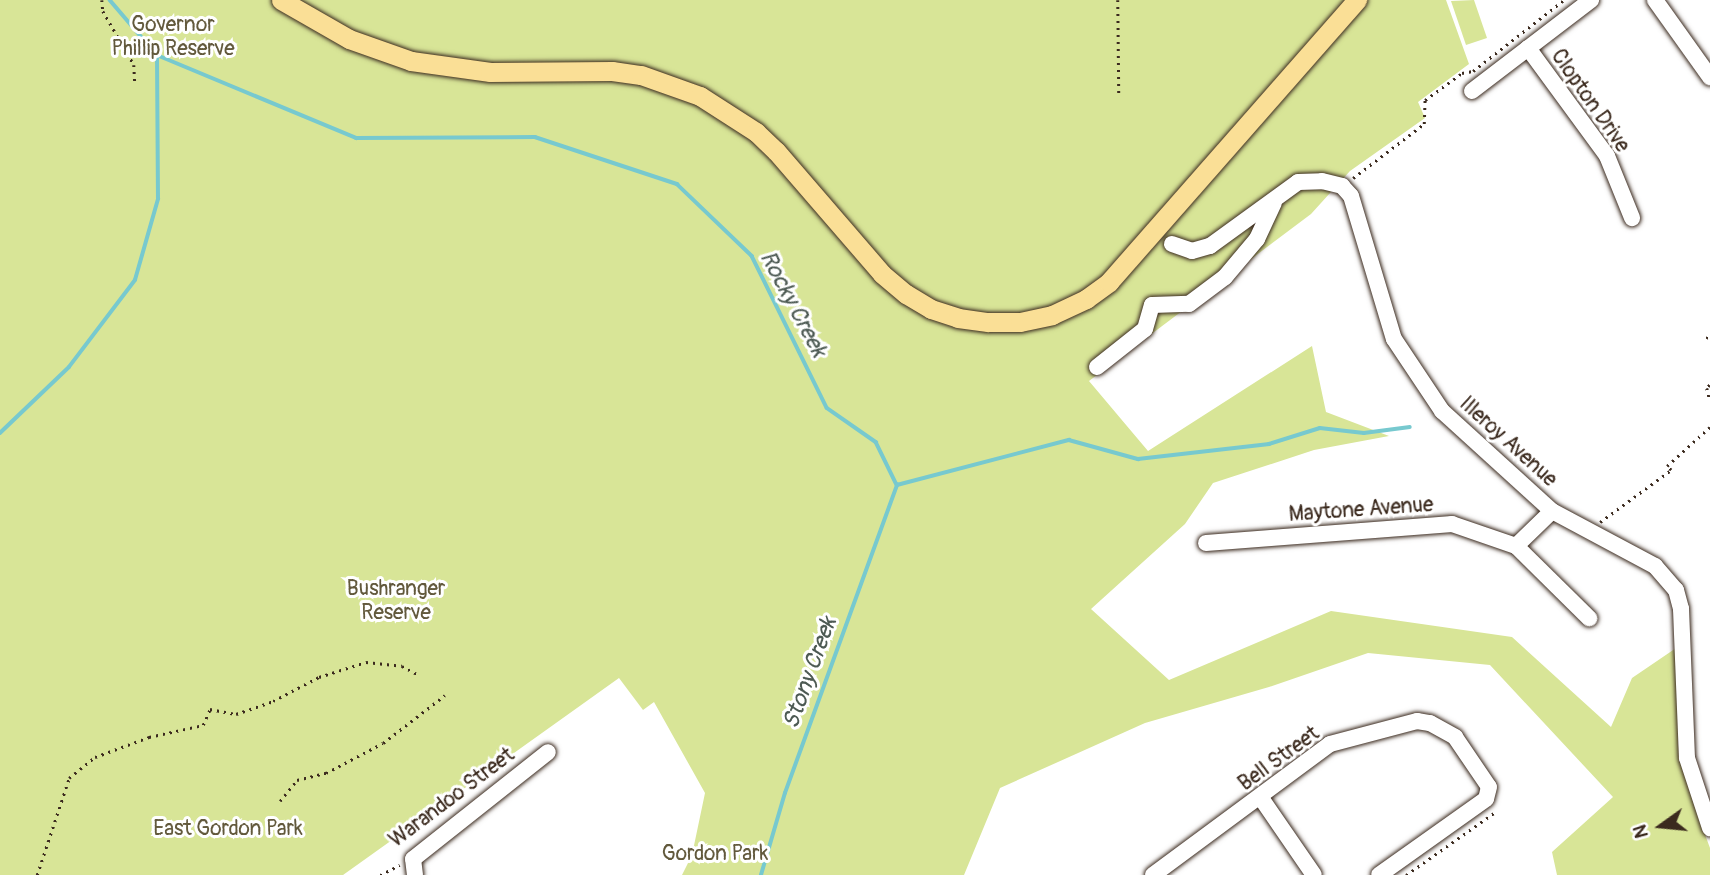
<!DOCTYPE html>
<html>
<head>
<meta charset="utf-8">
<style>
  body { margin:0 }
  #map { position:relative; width:1710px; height:875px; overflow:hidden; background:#fff; font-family:Pangolin,sans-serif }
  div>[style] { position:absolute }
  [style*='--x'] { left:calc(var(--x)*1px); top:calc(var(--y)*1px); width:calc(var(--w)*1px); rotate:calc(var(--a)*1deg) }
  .green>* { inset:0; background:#d8e597 }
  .stream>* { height:3.5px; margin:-1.75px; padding:0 1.75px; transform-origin:1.75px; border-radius:1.75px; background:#77c9cf }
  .path>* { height:2.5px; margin-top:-1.25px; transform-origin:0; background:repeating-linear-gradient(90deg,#3b2a1e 0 2px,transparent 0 7px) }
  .roads { filter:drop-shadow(0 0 2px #3b2a1e) drop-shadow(0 0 2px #3b2a1e) }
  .minor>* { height:16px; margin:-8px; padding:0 8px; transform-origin:8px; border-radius:8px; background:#fff }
  .major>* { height:19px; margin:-9.5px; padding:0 9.5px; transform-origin:9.5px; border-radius:9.5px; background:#fadf96 }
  span { translate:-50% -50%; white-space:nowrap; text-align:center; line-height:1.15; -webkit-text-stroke:6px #fff; paint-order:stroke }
  .park-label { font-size:21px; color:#62593c }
  .street-label { font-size:21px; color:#3b2a1e }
  .water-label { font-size:23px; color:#4d5a53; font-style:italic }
  .north { position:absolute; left:1626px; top:791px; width:70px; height:70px; -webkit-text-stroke:5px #fff; paint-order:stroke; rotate:255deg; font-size:19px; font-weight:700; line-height:28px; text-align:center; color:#3b2a1e }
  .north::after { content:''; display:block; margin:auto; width:24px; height:32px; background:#3b2a1e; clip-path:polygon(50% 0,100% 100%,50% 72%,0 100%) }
</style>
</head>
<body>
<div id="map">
  <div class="green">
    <i style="clip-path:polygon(0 0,1446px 0,1469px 64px,1418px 102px,1425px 118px,1350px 171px,1311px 214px,1089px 381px,1148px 451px,1312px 346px,1326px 412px,1389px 436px,1314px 450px,1213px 483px,1185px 524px,1091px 609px,1169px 680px,1331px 611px,1512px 637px,1611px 727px,1632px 678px,1682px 644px,1678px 744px,1694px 805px,1710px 848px,1710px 875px,1557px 875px,1552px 852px,1613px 797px,1490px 665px,1368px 653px,1269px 687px,1145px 723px,1000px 788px,964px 875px,682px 875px,692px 855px,705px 793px,654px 702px,643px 710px,619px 678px,343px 875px,0 875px)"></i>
    <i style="clip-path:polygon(1474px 0,1487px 38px,1466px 45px,1451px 1px)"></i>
  </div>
  <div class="stream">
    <i style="--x:110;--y:0;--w:72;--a:49.5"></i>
    <i style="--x:157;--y:55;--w:216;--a:22.6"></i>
    <i style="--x:356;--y:138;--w:179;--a:-0.3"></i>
    <i style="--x:535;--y:137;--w:150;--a:18.3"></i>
    <i style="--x:677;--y:184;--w:104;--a:43.8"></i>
    <i style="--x:752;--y:256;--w:169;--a:63.7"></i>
    <i style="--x:827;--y:408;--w:60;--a:34.8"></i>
    <i style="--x:876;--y:442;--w:48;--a:64"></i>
    <i style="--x:897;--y:485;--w:178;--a:-14.7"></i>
    <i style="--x:1069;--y:440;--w:72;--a:15.4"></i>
    <i style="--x:1138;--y:459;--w:132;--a:-6.5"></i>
    <i style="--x:1269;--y:444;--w:53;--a:-17.4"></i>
    <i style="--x:1320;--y:428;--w:44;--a:6.5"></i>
    <i style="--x:1364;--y:433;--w:46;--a:-7.4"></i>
    <i style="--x:0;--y:433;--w:95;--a:-43.7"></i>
    <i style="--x:69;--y:367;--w:109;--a:-52.8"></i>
    <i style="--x:135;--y:280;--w:84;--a:-74.1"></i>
    <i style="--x:158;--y:199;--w:144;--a:-90.4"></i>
    <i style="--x:761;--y:875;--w:85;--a:-73.7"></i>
    <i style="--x:785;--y:793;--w:328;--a:-70"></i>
  </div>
  <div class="path">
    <i style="--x:102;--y:0;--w:11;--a:85"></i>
    <i style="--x:103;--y:11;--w:62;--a:60.1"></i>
    <i style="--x:134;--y:65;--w:18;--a:87"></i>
    <i style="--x:1118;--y:0;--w:96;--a:89.4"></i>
    <i style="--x:1353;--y:178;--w:89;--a:-37.3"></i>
    <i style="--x:1424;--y:124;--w:24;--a:-88"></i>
    <i style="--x:1425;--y:100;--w:46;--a:-36.1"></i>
    <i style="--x:1462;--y:73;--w:11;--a:-10"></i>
    <i style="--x:1473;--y:71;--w:115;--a:-38"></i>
    <i style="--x:1706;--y:338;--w:4;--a:-27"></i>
    <i style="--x:1710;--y:385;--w:4;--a:135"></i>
    <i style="--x:1707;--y:388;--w:13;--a:77"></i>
    <i style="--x:1600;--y:522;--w:88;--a:-36.2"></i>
    <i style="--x:1671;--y:470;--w:6;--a:-135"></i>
    <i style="--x:1667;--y:466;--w:58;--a:-42.2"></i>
    <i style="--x:280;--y:801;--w:27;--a:-51"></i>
    <i style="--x:297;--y:780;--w:30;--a:-14"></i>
    <i style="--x:326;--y:773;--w:64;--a:-27.8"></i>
    <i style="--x:383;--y:743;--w:78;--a:-37.7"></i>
    <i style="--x:37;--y:875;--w:102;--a:-71.7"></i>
    <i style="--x:69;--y:778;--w:33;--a:-39"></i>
    <i style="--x:95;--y:757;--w:58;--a:-20.3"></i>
    <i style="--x:149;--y:737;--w:55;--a:-12.5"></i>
    <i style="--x:203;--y:725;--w:17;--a:-66"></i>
    <i style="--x:210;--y:709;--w:26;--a:11"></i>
    <i style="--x:236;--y:714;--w:39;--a:-19"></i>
    <i style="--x:273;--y:701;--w:52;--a:-27.6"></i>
    <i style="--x:319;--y:677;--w:49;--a:-17.7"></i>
    <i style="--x:366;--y:662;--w:36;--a:6"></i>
    <i style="--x:402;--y:666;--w:17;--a:28"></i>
    <i style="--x:380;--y:875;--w:22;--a:-27"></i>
    <i style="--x:1406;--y:875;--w:108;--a:-35.2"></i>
  </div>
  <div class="roads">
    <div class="minor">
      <i style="--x:1655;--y:0;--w:95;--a:54.5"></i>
      <i style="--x:1528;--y:48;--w:134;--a:53.8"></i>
      <i style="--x:1607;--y:156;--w:67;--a:68"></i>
      <i style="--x:1472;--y:91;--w:150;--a:-37.4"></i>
      <i style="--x:1172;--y:244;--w:21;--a:19"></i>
      <i style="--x:1192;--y:251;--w:19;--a:-16"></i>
      <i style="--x:1210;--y:246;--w:109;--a:-36"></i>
      <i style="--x:1298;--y:182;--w:24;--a:-2"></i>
      <i style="--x:1322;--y:181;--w:21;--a:14"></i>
      <i style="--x:1342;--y:186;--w:13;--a:48"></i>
      <i style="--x:1351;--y:196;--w:149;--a:73.3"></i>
      <i style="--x:1394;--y:339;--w:87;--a:56.3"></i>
      <i style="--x:1442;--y:411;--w:149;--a:42.3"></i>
      <i style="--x:1552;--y:511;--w:117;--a:28.1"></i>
      <i style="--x:1655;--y:566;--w:32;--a:49"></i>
      <i style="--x:1676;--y:590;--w:20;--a:75"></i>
      <i style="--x:1681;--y:609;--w:149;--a:87.7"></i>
      <i style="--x:1687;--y:758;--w:74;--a:71.8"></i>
      <i style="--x:1097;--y:367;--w:61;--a:-38.4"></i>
      <i style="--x:1145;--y:329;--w:25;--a:-74"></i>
      <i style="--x:1152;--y:305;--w:37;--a:-2"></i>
      <i style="--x:1189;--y:304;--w:45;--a:-36.9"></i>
      <i style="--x:1225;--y:277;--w:50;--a:-49.9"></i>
      <i style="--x:1257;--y:239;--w:40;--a:-65"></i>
      <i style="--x:1206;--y:543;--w:247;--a:-4.4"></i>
      <i style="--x:1452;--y:524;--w:68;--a:19"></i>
      <i style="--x:1516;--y:546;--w:50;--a:-44.2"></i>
      <i style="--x:1516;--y:546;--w:103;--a:44.6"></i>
      <i style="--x:1261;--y:798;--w:93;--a:55.5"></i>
      <i style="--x:415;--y:875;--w:16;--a:-97"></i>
      <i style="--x:413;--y:859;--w:172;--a:-38.4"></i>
      <i style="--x:1153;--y:875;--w:220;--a:-36.5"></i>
      <i style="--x:1330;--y:744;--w:90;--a:-14.8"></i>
      <i style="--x:1417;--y:721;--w:13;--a:9"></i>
      <i style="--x:1430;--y:723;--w:29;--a:29"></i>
      <i style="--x:1455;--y:737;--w:60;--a:55.8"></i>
      <i style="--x:1489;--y:787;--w:12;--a:104"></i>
      <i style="--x:1486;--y:799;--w:131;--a:144.6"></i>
    </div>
    <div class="major">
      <i style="--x:281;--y:0;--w:78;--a:29.8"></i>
      <i style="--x:349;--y:39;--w:66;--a:19.5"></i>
      <i style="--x:411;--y:61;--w:80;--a:7.9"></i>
      <i style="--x:490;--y:72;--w:122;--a:-0.5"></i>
      <i style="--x:612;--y:71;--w:29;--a:8"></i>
      <i style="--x:641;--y:75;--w:63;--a:19.6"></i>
      <i style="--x:700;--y:96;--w:67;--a:32.7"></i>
      <i style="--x:756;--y:132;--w:28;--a:44"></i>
      <i style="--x:776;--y:151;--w:162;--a:49.2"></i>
      <i style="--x:882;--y:274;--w:31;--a:40"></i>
      <i style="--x:906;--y:294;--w:29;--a:31"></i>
      <i style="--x:931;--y:309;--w:28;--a:18"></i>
      <i style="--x:958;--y:318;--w:30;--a:8"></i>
      <i style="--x:988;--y:322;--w:32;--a:0"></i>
      <i style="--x:1020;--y:322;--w:33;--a:-12"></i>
      <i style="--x:1052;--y:315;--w:38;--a:-25"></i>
      <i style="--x:1086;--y:299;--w:29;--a:-36"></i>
      <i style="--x:1109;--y:282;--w:376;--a:-48.7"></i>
    </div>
  </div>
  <div class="park-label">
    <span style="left:173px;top:37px">Governor<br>Phillip Reserve</span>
    <span style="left:396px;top:601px">Bushranger<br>Reserve</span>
    <span style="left:228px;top:829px">East Gordon Park</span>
    <span style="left:715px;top:854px">Gordon Park</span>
  </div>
  <div class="street-label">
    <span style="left:1590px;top:101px;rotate:55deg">Clopton Drive</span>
    <span style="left:1508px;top:442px;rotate:42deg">Illeroy Avenue</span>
    <span style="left:1361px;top:510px;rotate:-4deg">Maytone Avenue</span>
    <span style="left:1279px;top:759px;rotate:-36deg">Bell Street</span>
    <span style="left:452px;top:798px;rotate:-37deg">Warandoo Street</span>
  </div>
  <div class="water-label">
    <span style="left:793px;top:304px;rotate:62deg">Rocky Creek</span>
    <span style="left:810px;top:673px;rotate:-70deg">Stony Creek</span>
  </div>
  <div class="north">N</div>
</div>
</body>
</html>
